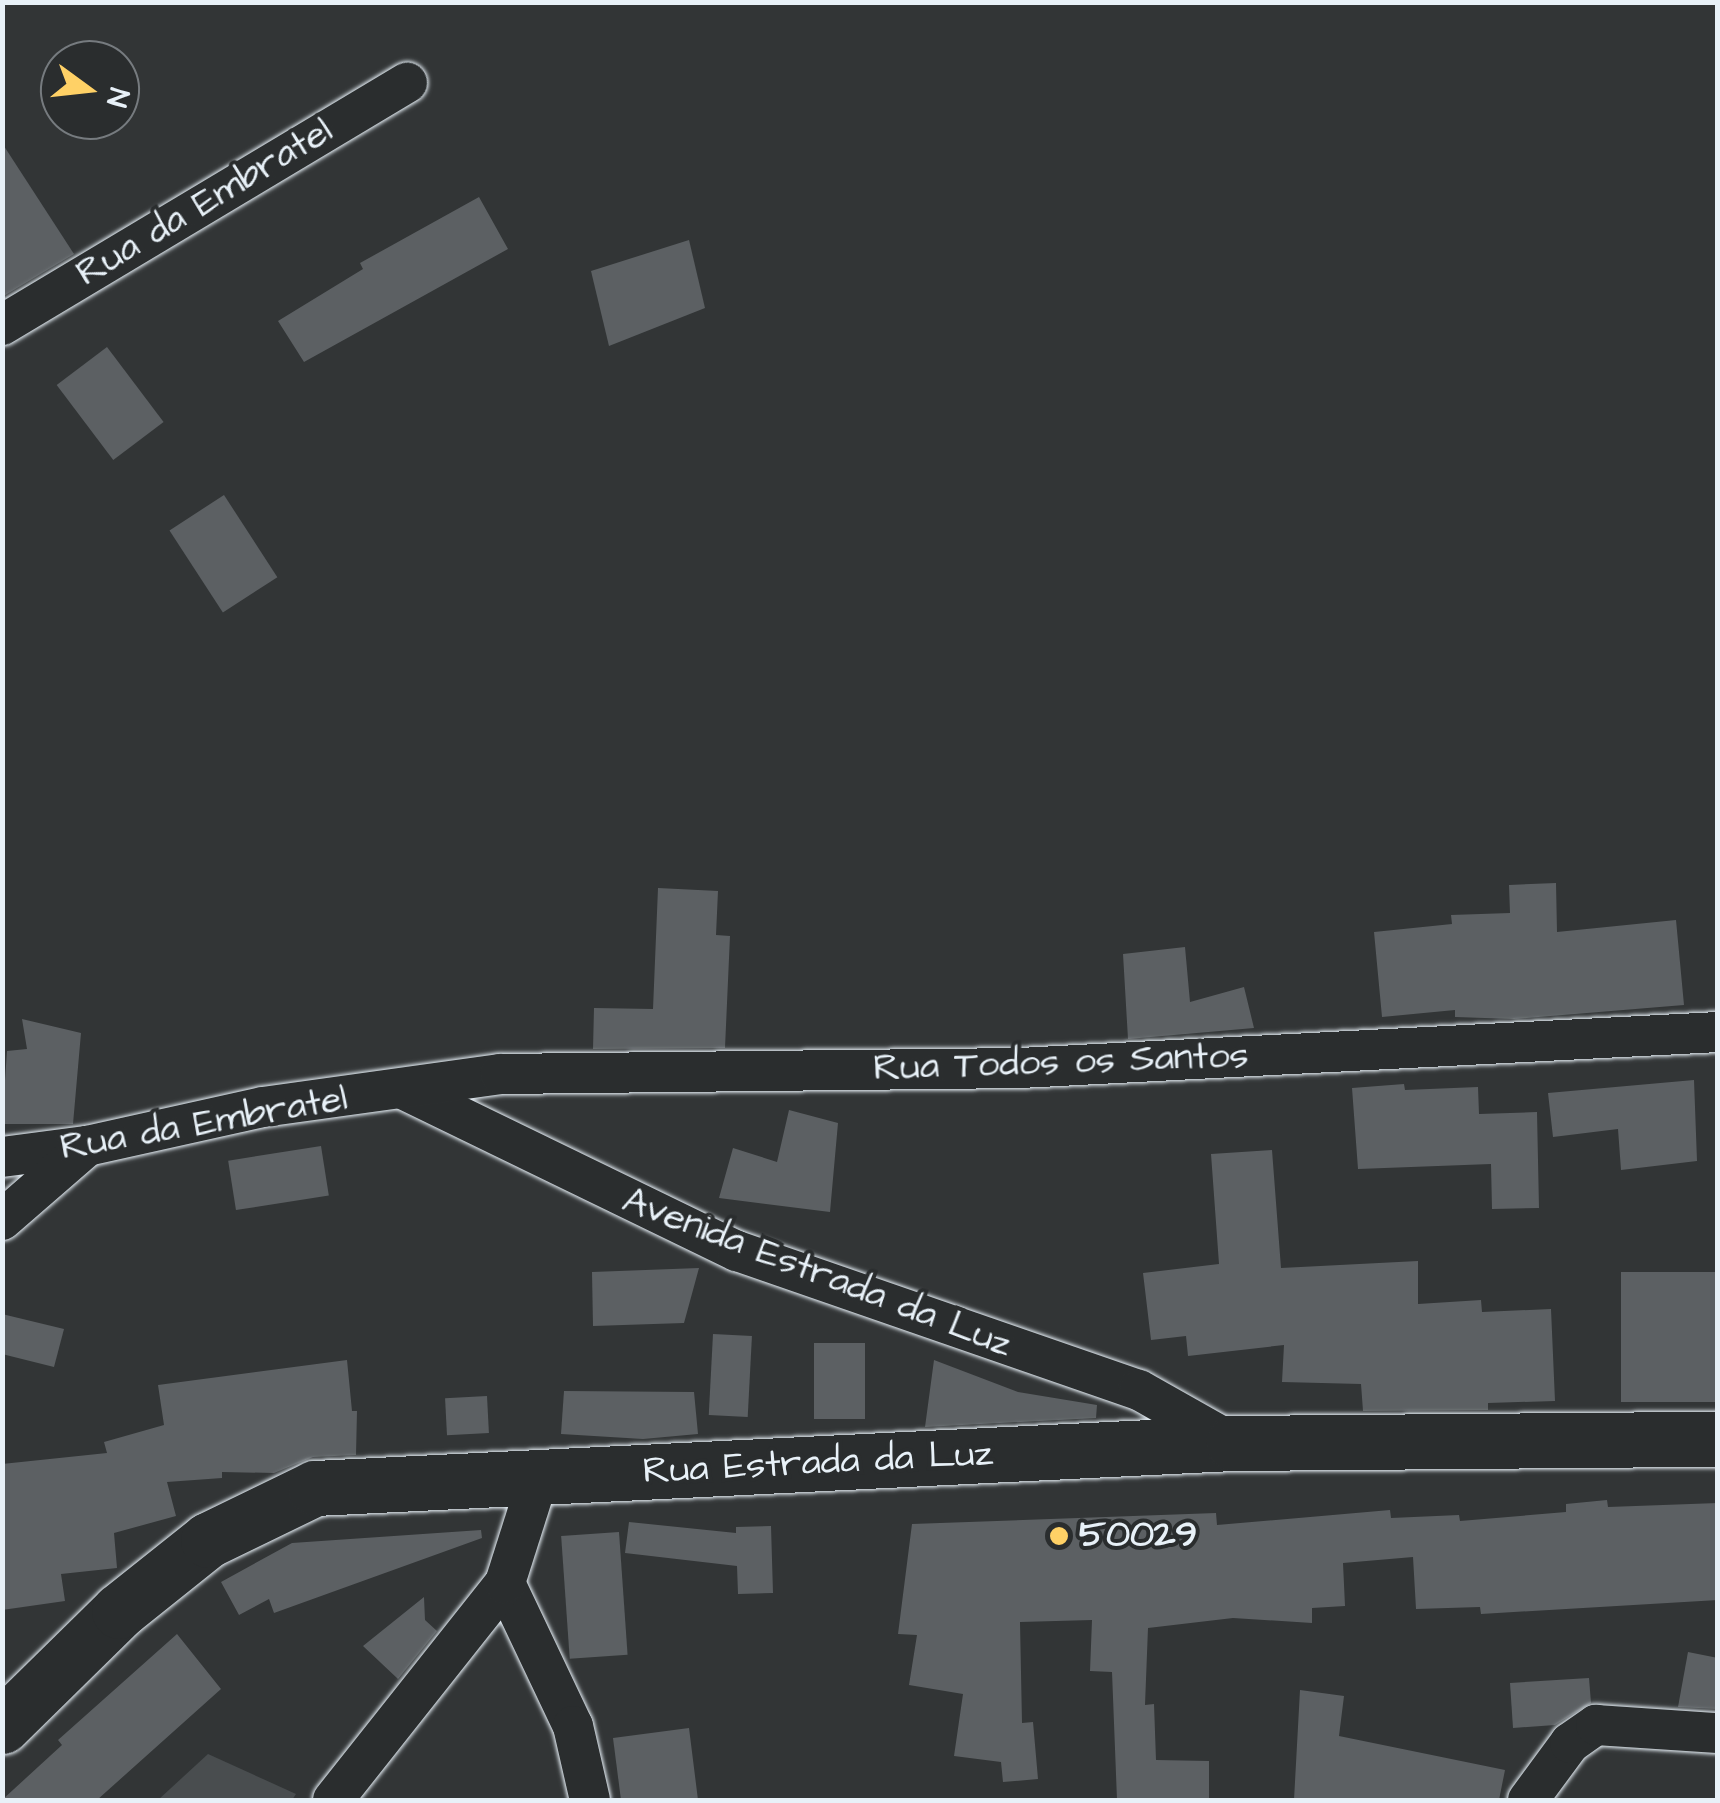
<!DOCTYPE html>
<html>
<head>
<meta charset="utf-8">
<style>
  body { margin:0 }
  #map { position:relative; width:1720px; height:1803px; overflow:hidden; background:#323536; font-family:"Architects Daughter",sans-serif }
  div>[style] { position:absolute }
  [style*='--x'] { left:calc(var(--x)*1px); top:calc(var(--y)*1px); width:calc(var(--w)*1px); rotate:calc(var(--a)*1deg) }
  .green>* { inset:0; background:#494d4f }
  .building>* { inset:0; background:#5c6063; transform-origin:0 0 }
  .roads { filter:drop-shadow(0 0 2px #e8f1f8) drop-shadow(0 0 2px #e8f1f8) }
  .street>* { height:40px; margin:-20px; padding:0 20px; transform-origin:20px; border-radius:20px; background:#2a2d2e }
  .secondary>* { height:55px; margin:-27.5px; padding:0 27.5px; transform-origin:27.5px; border-radius:27.5px; background:#2a2d2e }
  .dots>* { width:28px; height:28px; translate:-50% -50%; box-sizing:border-box; border:5px solid #2a2d2e; border-radius:50% }
  span { translate:-50% -50%; white-space:nowrap; text-align:center; line-height:1.15; -webkit-text-stroke:8px #2a2d2e; paint-order:stroke }
  .street-label { font-size:38px; color:#e8f1f8 }
  .poi-label { font-size:38px; color:#e8f1f8; font-weight:700 }
  .left { translate:0 -50%; text-align:left }
  .frame { position:absolute; inset:0; border:5px solid #e8f1f8; pointer-events:none }
  .north { position:absolute; left:40px; top:40px; width:100px; height:100px; box-sizing:border-box; background:#2a2d2e; border:2px solid #767b7f; border-radius:50%; rotate:105deg; font-size:28px; font-weight:700; line-height:40px; text-align:center; color:#e8f1f8 }
  .north::after { content:''; display:block; margin:auto; width:35px; height:45px; background:#ffd166; clip-path:polygon(50% 0,100% 100%,50% 72%,0 100%) }
</style>
</head>
<body>
<div id="map">
  <div class="green">
    <i style="clip-path:polygon(208px 1754px,296px 1794px,292px 1800px,158px 1800px)"></i>
  </div>
  <div class="building">
    <i style="clip-path:polygon(2px 143px,74px 254px,2px 297px)"></i>
    <i style="clip-path:polygon(479px 197px,508px 249px,304px 362px,278px 321px,363px 269px,360px 263px)"></i>
    <i style="clip-path:polygon(689px 240px,705px 308px,609px 346px,591px 271px)"></i>
    <i style="left:107px;top:347px;width:94px;height:63px;rotate:53deg"></i>
    <i style="left:224px;top:495px;width:98px;height:65px;rotate:57deg"></i>
    <i style="clip-path:polygon(1556px 883px,1557px 932px,1676px 920px,1684px 1005px,1514px 1019px,1455px 1017px,1455px 1010px,1382px 1017px,1374px 932px,1452px 924px,1451px 915px,1510px 913px,1509px 885px)"></i>
    <i style="clip-path:polygon(658px 888px,718px 891px,716px 935px,730px 936px,725px 1048px,593px 1049px,594px 1008px,653px 1009px)"></i>
    <i style="clip-path:polygon(1185px 947px,1190px 1002px,1244px 987px,1254px 1028px,1128px 1039px,1123px 954px)"></i>
    <i style="clip-path:polygon(22px 1019px,81px 1033px,73px 1124px,2px 1124px,7px 1051px,27px 1049px)"></i>
    <i style="clip-path:polygon(1694px 1080px,1697px 1161px,1621px 1170px,1618px 1129px,1553px 1137px,1548px 1093px)"></i>
    <i style="clip-path:polygon(1404px 1084px,1405px 1090px,1478px 1087px,1479px 1114px,1537px 1112px,1539px 1208px,1492px 1209px,1491px 1164px,1358px 1169px,1352px 1088px)"></i>
    <i style="clip-path:polygon(789px 1110px,838px 1123px,830px 1212px,719px 1198px,733px 1148px,777px 1162px)"></i>
    <i style="left:321px;top:1146px;width:50px;height:94px;rotate:81deg"></i>
    <i style="clip-path:polygon(1272px 1150px,1281px 1268px,1418px 1261px,1418px 1304px,1481px 1300px,1482px 1312px,1551px 1309px,1555px 1401px,1488px 1403px,1488px 1410px,1363px 1411px,1361px 1384px,1282px 1382px,1284px 1345px,1188px 1356px,1186px 1336px,1151px 1340px,1143px 1273px,1219px 1264px,1211px 1154px)"></i>
    <i style="clip-path:polygon(699px 1268px,684px 1323px,593px 1326px,592px 1272px)"></i>
    <i style="left:1718px;top:1272px;width:130px;height:97px;rotate:90deg"></i>
    <i style="clip-path:polygon(2px 1314px,64px 1329px,54px 1367px,2px 1354px)"></i>
    <i style="left:713px;top:1334px;width:39px;height:81px;rotate:3deg"></i>
    <i style="left:814px;top:1343px;width:51px;height:76px"></i>
    <i style="clip-path:polygon(347px 1360px,352px 1411px,357px 1411px,356px 1455px,313px 1457px,274px 1473px,222px 1472px,222px 1478px,167px 1482px,176px 1516px,114px 1533px,117px 1568px,61px 1574px,65px 1601px,2px 1610px,2px 1464px,107px 1453px,104px 1442px,164px 1425px,158px 1385px)"></i>
    <i style="clip-path:polygon(934px 1360px,1018px 1392px,1097px 1405px,1096px 1418px,925px 1427px)"></i>
    <i style="clip-path:polygon(564px 1391px,694px 1392px,698px 1434px,643px 1439px,561px 1434px)"></i>
    <i style="left:487px;top:1396px;width:37px;height:42px;rotate:87deg"></i>
    <i style="clip-path:polygon(1607px 1500px,1608px 1507px,1718px 1503px,1718px 1600px,1481px 1614px,1480px 1607px,1416px 1609px,1413px 1557px,1343px 1563px,1345px 1606px,1312px 1608px,1312px 1623px,1233px 1618px,1148px 1628px,1145px 1705px,1154px 1704px,1156px 1760px,1209px 1761px,1209px 1800px,1117px 1800px,1112px 1672px,1090px 1671px,1092px 1620px,1020px 1622px,1022px 1723px,1033px 1722px,1038px 1779px,1003px 1782px,1001px 1762px,954px 1756px,963px 1694px,909px 1685px,917px 1635px,898px 1634px,912px 1524px,1216px 1513px,1217px 1525px,1390px 1510px,1391px 1518px,1459px 1515px,1460px 1521px,1566px 1512px,1566px 1504px)"></i>
    <i style="clip-path:polygon(629px 1522px,736px 1533px,736px 1527px,771px 1526px,773px 1593px,738px 1594px,737px 1566px,625px 1553px)"></i>
    <i style="clip-path:polygon(481px 1530px,482px 1538px,274px 1613px,269px 1599px,239px 1615px,221px 1582px,292px 1543px)"></i>
    <i style="left:619px;top:1532px;width:123px;height:58px;rotate:86deg"></i>
    <i style="clip-path:polygon(424px 1597px,425px 1620px,437px 1631px,398px 1679px,363px 1646px)"></i>
    <i style="clip-path:polygon(177px 1634px,221px 1689px,97px 1800px,2px 1800px,62px 1745px,58px 1740px)"></i>
    <i style="clip-path:polygon(1688px 1652px,1718px 1658px,1718px 1709px,1678px 1707px)"></i>
    <i style="clip-path:polygon(1589px 1678px,1591px 1703px,1555px 1725px,1513px 1728px,1510px 1683px)"></i>
    <i style="clip-path:polygon(1300px 1690px,1344px 1696px,1339px 1736px,1505px 1770px,1499px 1800px,1294px 1800px)"></i>
    <i style="clip-path:polygon(689px 1728px,698px 1800px,621px 1800px,613px 1738px)"></i>
  </div>
  <div class="roads">
    <div class="street">
      <i style="--x:2;--y:325;--w:472;--a:-30.9"></i>
      <i style="--x:405;--y:1090;--w:369;--a:25.9"></i>
      <i style="--x:737;--y:1251;--w:425;--a:19.1"></i>
      <i style="--x:1139;--y:1390;--w:108;--a:29.4"></i>
      <i style="--x:2;--y:1157;--w:86;--a:-7.4"></i>
      <i style="--x:87;--y:1146;--w:180;--a:-12.5"></i>
      <i style="--x:263;--y:1107;--w:239;--a:-7.9"></i>
      <i style="--x:500;--y:1074;--w:520;--a:-0.66"></i>
      <i style="--x:1020;--y:1068;--w:699;--a:-2.95"></i>
      <i style="--x:2;--y:1220;--w:113;--a:-41"></i>
      <i style="--x:505;--y:1583;--w:158;--a:64.6"></i>
      <i style="--x:573;--y:1726;--w:76;--a:77.1"></i>
      <i style="--x:333;--y:1800;--w:277;--a:-51.6"></i>
      <i style="--x:505;--y:1583;--w:112;--a:-72.4"></i>
      <i style="--x:1528;--y:1800;--w:71;--a:-53.6"></i>
      <i style="--x:1570;--y:1743;--w:32;--a:-35"></i>
      <i style="--x:1596;--y:1725;--w:122;--a:3.8"></i>
    </div>
    <div class="secondary">
      <i style="--x:2;--y:1726;--w:164;--a:-44.5"></i>
      <i style="--x:119;--y:1611;--w:114;--a:-38.6"></i>
      <i style="--x:208;--y:1540;--w:119;--a:-25.9"></i>
      <i style="--x:315;--y:1488;--w:919;--a:-2.81"></i>
      <i style="--x:1233;--y:1443;--w:485;--a:-0.5"></i>
    </div>
  </div>
  <div class="dots">
    <i style="left:1059px;top:1536px;background:#ffd166"></i>
  </div>
  <div class="street-label">
    <span style="left:205px;top:203px;rotate:-31deg">Rua da Embratel</span>
    <span style="left:1061px;top:1063px;rotate:-2deg">Rua Todos os Santos</span>
    <span style="left:204px;top:1124px;rotate:-10deg">Rua da Embratel</span>
    <span style="left:817px;top:1273px;rotate:21deg">Avenida Estrada da Luz</span>
    <span style="left:818px;top:1463px;rotate:-3deg">Rua Estrada da Luz</span>
  </div>
  <div class="poi-label">
    <span class="left" style="left:1079px;top:1536px">50029</span>
  </div>
  <div class="frame"></div>
  <div class="north">N</div>
</div>
</body>
</html>
